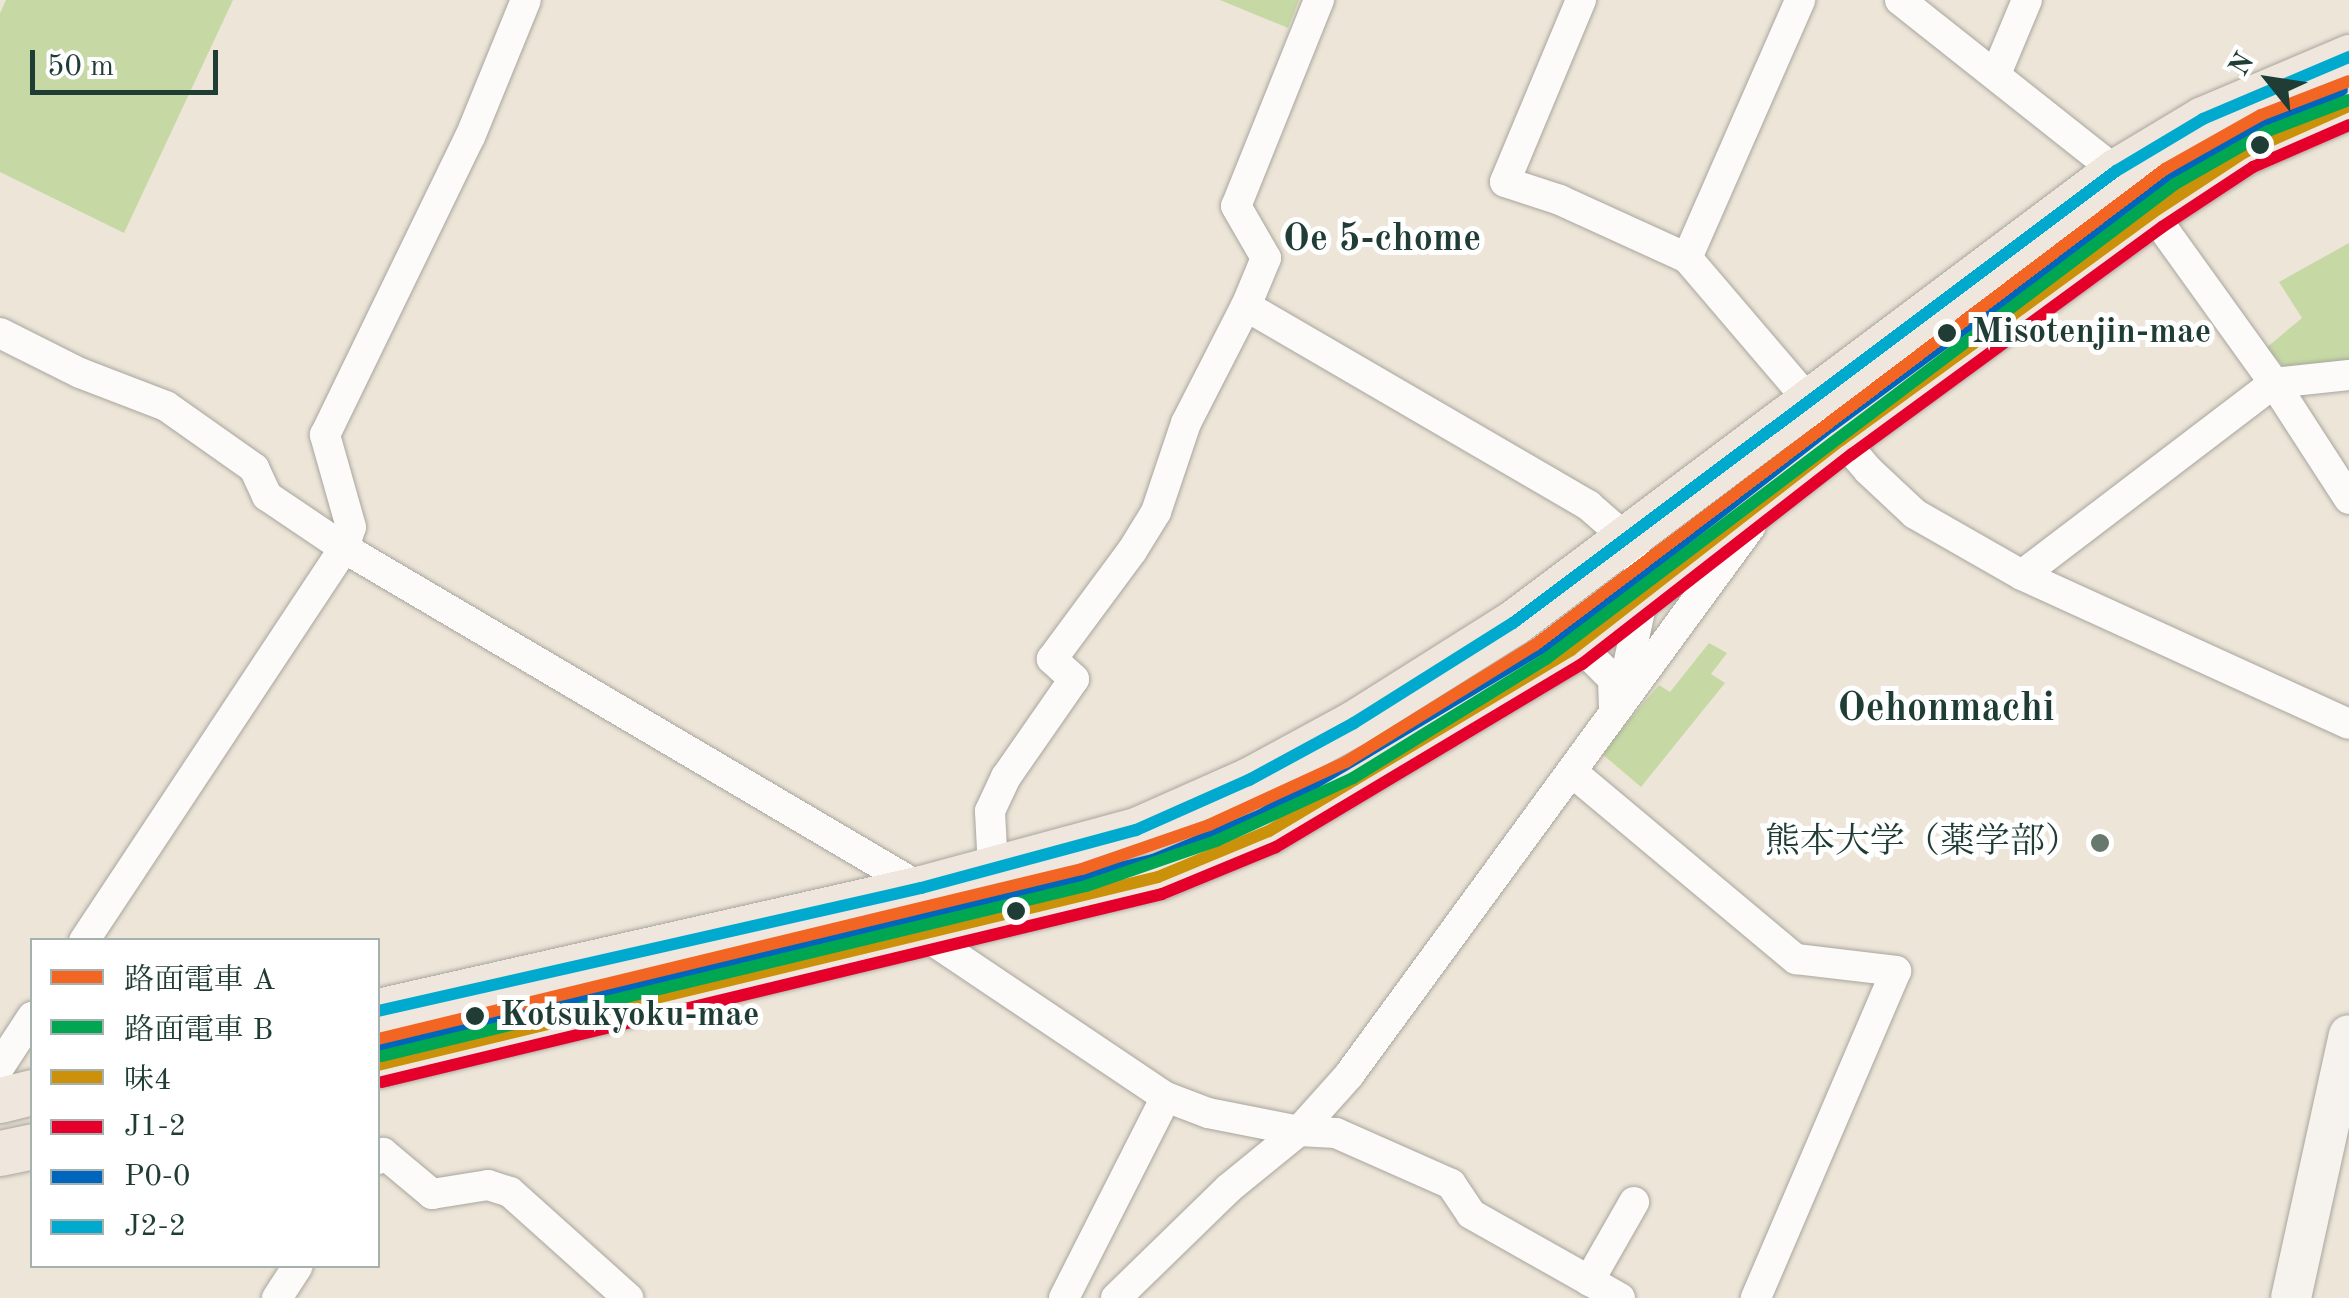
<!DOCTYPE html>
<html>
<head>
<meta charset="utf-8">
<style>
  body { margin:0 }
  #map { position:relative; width:2349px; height:1298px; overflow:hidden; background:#ede5d8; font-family:"Old Standard TT","Noto Serif JP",serif }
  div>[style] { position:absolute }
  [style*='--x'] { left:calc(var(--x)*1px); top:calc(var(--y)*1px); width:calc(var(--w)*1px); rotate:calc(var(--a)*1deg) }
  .green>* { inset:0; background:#c6d9a4 }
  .roads { filter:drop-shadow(0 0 2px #a8a69e) drop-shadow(0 0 2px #a8a69e) }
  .street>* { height:30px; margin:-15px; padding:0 15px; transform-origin:15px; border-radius:15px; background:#fcfbf9 }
  .secondary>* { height:40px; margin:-20px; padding:0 20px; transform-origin:20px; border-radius:20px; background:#f6f3ef }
  .primary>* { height:45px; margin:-22.5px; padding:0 22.5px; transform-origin:22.5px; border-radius:22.5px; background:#efe6de }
  .bus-1>* { height:12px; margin:-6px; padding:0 6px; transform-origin:6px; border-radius:6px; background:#cc910a }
  .bus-2>* { height:12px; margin:-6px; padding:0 6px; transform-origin:6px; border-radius:6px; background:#e4002b }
  .bus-3>* { height:12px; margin:-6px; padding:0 6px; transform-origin:6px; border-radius:6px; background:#0065bd }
  .bus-4>* { height:12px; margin:-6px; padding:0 6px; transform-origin:6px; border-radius:6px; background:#00a9ce }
  .tram-1>* { height:12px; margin:-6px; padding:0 6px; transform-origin:6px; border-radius:6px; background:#f26522 }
  .tram-2>* { height:12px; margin:-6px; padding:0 6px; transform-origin:6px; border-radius:6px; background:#00a651 }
  .dots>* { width:28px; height:28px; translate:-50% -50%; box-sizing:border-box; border:5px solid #fff; border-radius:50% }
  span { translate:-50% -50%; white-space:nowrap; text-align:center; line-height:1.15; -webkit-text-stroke:10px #fff; paint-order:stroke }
  .stop-label { font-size:35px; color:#1f3d34; font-weight:700 }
  .left { translate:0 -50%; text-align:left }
  .poi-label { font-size:35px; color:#1f3d34 }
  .right { translate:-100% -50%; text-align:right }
  .neighbourhood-label { font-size:38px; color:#1f3d34; font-weight:700 }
  .quarter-label { font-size:40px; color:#1f3d34; font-weight:700 }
  .legend { position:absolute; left:30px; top:938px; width:350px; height:330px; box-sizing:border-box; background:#fff; border:2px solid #a5b1ae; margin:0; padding:12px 18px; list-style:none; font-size:30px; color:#1f3d34 }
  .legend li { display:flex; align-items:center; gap:20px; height:50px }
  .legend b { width:50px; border:2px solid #a5b1ae }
  .north { position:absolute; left:2219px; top:30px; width:100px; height:100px; -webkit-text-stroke:8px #fff; paint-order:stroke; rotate:300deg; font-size:28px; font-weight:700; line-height:40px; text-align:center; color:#1f3d34 }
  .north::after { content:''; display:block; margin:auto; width:35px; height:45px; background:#1f3d34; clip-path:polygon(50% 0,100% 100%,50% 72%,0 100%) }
  .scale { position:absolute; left:30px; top:50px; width:188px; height:45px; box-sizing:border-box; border:5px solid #1f3d34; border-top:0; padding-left:12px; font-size:30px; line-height:35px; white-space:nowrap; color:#1f3d34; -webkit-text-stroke:8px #fff; paint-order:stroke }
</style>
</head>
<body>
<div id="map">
  <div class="green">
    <i style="clip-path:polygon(6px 0,233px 0,124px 233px,0 172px,0 13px)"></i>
    <i style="clip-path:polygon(1220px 0,1299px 0,1288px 28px)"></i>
    <i style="clip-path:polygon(2349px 243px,2349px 363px,2289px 372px,2266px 348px,2302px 318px,2279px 282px)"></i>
    <i style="clip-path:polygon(1709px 643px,1727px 653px,1711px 674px,1725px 683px,1641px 787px,1601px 753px,1659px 685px,1670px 692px)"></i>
  </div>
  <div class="roads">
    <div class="street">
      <i style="--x:1319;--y:0;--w:222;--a:111.9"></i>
      <i style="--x:1236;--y:206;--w:60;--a:60"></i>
      <i style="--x:1266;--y:258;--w:52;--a:112.6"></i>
      <i style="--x:1246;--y:306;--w:396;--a:30.2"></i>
      <i style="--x:1588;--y:505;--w:52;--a:41.1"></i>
      <i style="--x:1627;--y:539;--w:36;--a:66"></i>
      <i style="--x:1642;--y:572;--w:21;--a:85"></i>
      <i style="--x:1644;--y:593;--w:92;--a:102.5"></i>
      <i style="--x:1581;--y:0;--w:197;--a:112.7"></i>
      <i style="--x:1505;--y:182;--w:58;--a:18.1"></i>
      <i style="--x:1560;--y:200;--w:140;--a:24.5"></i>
      <i style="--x:1687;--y:258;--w:279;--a:49.5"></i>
      <i style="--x:1868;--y:470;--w:64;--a:43.1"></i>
      <i style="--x:1915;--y:514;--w:123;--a:29.7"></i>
      <i style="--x:2022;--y:575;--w:359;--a:24.5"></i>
      <i style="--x:1900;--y:0;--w:275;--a:38.4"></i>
      <i style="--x:2116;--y:171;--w:55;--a:49.4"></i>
      <i style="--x:2152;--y:213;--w:209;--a:54.3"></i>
      <i style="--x:2274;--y:383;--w:138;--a:57.1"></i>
      <i style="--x:1996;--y:74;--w:80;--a:-67.3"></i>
      <i style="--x:1687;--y:258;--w:282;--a:-66.3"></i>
      <i style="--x:0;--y:333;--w:89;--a:26.6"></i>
      <i style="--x:80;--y:373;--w:92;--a:21"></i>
      <i style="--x:166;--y:406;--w:108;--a:35.2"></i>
      <i style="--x:254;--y:468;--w:31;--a:65"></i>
      <i style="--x:267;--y:496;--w:93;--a:34"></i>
      <i style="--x:344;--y:548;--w:670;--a:30.51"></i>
      <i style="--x:2022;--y:575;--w:317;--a:-37.3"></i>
      <i style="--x:2274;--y:383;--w:75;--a:-6.1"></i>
      <i style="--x:1571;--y:650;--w:21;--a:19"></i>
      <i style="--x:1591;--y:657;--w:31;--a:45"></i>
      <i style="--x:1613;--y:679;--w:27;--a:88"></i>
      <i style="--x:1572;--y:772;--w:292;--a:39.9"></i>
      <i style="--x:1796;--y:959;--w:101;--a:6.8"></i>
      <i style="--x:1896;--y:971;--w:356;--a:113.2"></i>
      <i style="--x:993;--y:869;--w:58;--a:-93"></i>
      <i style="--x:990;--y:811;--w:38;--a:-65"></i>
      <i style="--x:1006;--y:777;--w:119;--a:-55.2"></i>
      <i style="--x:1074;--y:679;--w:30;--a:-138"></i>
      <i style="--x:1052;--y:659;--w:134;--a:-53.5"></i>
      <i style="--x:1132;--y:551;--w:46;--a:-58.4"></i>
      <i style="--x:1156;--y:512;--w:94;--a:-71.4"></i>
      <i style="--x:1186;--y:423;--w:131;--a:-62.9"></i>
      <i style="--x:923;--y:934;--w:293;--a:33.9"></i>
      <i style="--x:1166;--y:1097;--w:45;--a:20.9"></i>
      <i style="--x:1208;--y:1113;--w:93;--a:11.2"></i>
      <i style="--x:1299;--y:1131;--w:37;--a:3"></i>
      <i style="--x:1336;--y:1133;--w:126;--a:23.9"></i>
      <i style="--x:1451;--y:1184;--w:36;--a:56"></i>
      <i style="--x:1471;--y:1214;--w:171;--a:29.4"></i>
      <i style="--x:84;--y:941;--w:471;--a:-56.5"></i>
      <i style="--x:344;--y:548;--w:22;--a:-72"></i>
      <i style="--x:351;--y:527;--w:96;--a:-105.8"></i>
      <i style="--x:325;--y:435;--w:331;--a:-64.1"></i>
      <i style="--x:470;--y:137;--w:148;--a:-67.8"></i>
      <i style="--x:0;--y:1066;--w:59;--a:-56.9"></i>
      <i style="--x:378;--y:1159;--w:8;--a:-50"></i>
      <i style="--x:383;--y:1153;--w:64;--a:39.9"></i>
      <i style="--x:432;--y:1194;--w:57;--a:-9.1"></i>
      <i style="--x:488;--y:1185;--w:23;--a:18"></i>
      <i style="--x:510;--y:1192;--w:159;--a:41.9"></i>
      <i style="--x:1589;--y:1281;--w:91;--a:-60.3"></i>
      <i style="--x:277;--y:1298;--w:38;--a:-57"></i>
      <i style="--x:1064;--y:1298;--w:225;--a:-63.1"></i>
      <i style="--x:1116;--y:1298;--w:158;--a:-44.2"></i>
      <i style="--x:1229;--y:1188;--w:90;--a:-39.2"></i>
      <i style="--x:1299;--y:1131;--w:75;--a:-48.2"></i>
      <i style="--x:1349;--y:1075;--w:680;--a:-53.79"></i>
    </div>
    <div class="secondary">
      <i style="--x:2291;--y:1298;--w:269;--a:-77.6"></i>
    </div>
    <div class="primary">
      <i style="--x:378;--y:1011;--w:557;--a:-12.76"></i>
      <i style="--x:921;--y:888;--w:223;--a:-15.1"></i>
      <i style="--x:1136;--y:830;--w:124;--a:-23.9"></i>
      <i style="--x:1249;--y:780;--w:119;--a:-28.5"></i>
      <i style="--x:1354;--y:723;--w:188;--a:-32.2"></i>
      <i style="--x:1513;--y:623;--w:754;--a:-36.85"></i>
      <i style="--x:2116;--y:171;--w:101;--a:-30.9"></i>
      <i style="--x:2203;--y:119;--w:159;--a:-23"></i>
      <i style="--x:378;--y:1065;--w:802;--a:-13.55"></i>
      <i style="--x:1158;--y:877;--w:120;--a:-22.5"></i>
      <i style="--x:1269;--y:831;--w:352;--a:-30.9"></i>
      <i style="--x:1571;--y:650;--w:342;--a:-37.9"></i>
      <i style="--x:1841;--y:440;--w:385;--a:-36.1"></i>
      <i style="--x:2152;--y:213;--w:111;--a:-33.3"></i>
      <i style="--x:2245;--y:152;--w:114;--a:-23.9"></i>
      <i style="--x:0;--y:1100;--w:33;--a:-14"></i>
      <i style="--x:0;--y:1153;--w:33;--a:-12"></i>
    </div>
  </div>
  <div class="bus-1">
    <i style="--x:378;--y:1065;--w:802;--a:-13.55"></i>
    <i style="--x:1158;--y:877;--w:120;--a:-22.5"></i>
    <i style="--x:1269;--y:831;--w:352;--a:-30.9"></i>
    <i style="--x:1571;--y:650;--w:342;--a:-37.9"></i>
    <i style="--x:1841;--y:440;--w:385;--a:-36.1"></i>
    <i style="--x:2152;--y:213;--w:111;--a:-33.3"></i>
    <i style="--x:2245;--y:152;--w:114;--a:-23.9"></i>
  </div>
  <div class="bus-2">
    <i style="--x:382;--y:1082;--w:802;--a:-13.55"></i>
    <i style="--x:1162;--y:894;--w:123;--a:-22.4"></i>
    <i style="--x:1276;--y:847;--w:357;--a:-30.9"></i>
    <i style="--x:1582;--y:664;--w:342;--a:-37.9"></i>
    <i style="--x:1852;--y:454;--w:384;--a:-36.2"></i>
    <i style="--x:2162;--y:227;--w:109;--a:-33.4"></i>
    <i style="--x:2253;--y:167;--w:105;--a:-23.6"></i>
  </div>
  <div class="bus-3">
    <i style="--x:378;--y:1047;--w:797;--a:-13.57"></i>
    <i style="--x:1153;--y:860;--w:117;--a:-22.6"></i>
    <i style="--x:1261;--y:815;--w:349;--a:-30.8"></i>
    <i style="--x:1561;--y:636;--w:342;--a:-37.9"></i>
    <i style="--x:1831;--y:426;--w:386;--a:-36.2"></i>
    <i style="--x:2142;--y:198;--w:113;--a:-32.7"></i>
    <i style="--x:2237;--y:137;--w:115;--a:-24.1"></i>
  </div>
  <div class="bus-4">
    <i style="--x:378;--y:1011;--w:557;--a:-12.76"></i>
    <i style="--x:921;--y:888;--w:223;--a:-15.1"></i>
    <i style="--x:1136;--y:830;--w:124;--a:-23.9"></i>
    <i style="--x:1249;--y:780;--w:119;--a:-28.5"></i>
    <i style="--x:1354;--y:723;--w:188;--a:-32.2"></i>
    <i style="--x:1513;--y:623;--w:754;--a:-36.85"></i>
    <i style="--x:2116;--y:171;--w:101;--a:-30.9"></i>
    <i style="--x:2203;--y:119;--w:159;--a:-23"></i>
  </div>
  <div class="tram-1">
    <i style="--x:378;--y:1039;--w:724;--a:-13.58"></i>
    <i style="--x:1082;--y:869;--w:134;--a:-19.1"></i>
    <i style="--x:1209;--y:825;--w:151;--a:-24.7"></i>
    <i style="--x:1346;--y:762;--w:222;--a:-31.8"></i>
    <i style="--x:1535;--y:645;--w:790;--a:-37.07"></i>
    <i style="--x:2165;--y:169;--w:110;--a:-29.4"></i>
    <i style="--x:2261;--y:115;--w:94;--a:-21.1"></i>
  </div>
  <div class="tram-2">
    <i style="--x:382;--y:1056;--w:724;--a:-13.58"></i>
    <i style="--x:1086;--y:886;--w:138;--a:-19.1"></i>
    <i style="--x:1216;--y:841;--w:151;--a:-24.7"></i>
    <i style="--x:1353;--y:778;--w:227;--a:-31.7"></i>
    <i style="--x:1546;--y:659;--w:788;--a:-37.06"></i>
    <i style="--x:2175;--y:184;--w:107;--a:-29.7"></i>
    <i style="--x:2268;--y:131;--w:87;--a:-20.9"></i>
  </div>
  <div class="dots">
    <i style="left:2260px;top:145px;background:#1f3d34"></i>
    <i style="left:1947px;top:333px;background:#1f3d34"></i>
    <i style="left:2100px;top:843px;background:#67786d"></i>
    <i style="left:1016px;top:911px;background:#1f3d34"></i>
    <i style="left:475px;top:1016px;background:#1f3d34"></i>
  </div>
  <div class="stop-label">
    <span class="left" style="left:1972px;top:333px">Misotenjin-mae</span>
    <span class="left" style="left:500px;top:1016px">Kotsukyoku-mae</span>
  </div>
  <div class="poi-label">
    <span class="right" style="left:2080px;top:843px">熊本大学（薬学部）</span>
  </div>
  <div class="neighbourhood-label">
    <span style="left:1382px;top:241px">Oe 5-chome</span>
  </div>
  <div class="quarter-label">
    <span style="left:1946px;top:710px">Oehonmachi</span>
  </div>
  <ul class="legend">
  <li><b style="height:12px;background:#f26522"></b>路面電車 A</li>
  <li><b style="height:12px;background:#00a651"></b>路面電車 B</li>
  <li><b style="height:12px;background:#cc910a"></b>味4</li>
  <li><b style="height:12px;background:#e4002b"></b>J1-2</li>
  <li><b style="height:12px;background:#0065bd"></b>P0-0</li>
  <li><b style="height:12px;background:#00a9ce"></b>J2-2</li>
  </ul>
  <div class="north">N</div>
  <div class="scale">50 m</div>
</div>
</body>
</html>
